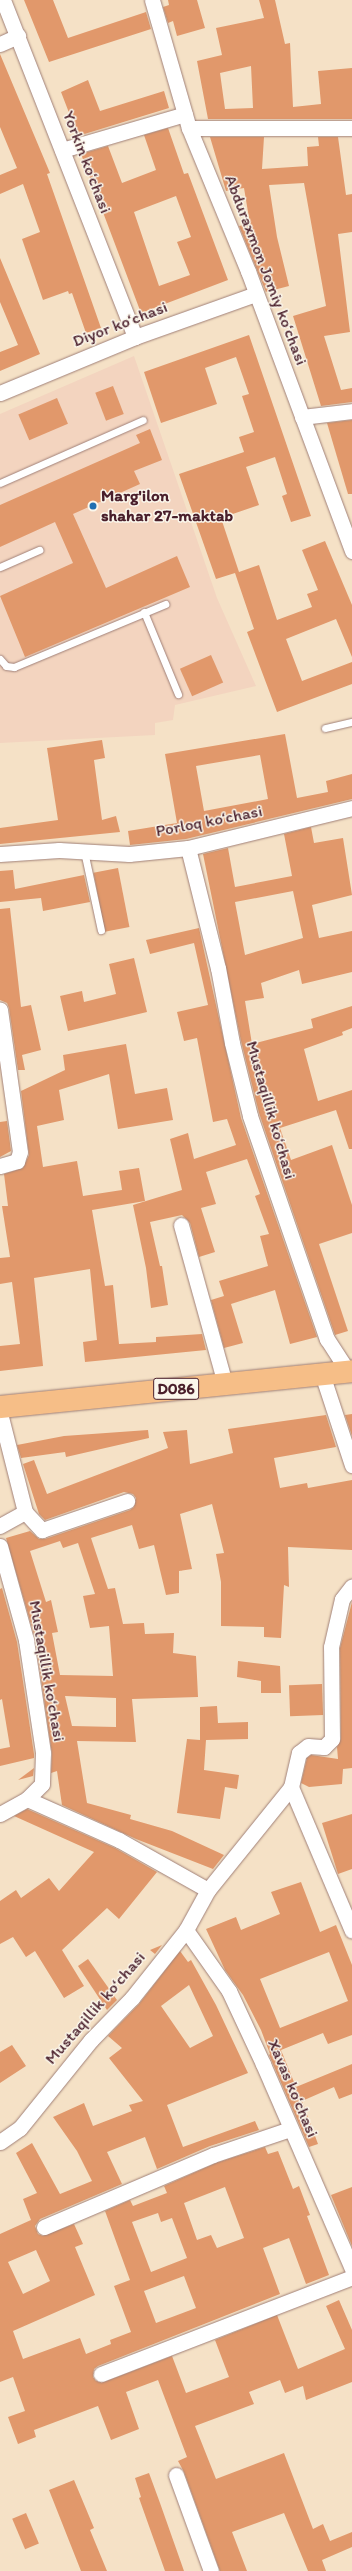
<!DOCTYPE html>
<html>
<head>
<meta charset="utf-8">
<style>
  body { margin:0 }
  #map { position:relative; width:352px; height:2571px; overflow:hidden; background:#f5e1c6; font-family:Itim,sans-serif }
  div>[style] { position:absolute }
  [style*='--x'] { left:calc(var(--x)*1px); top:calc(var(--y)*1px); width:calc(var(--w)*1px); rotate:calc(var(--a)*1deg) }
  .built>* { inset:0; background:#f3d4bf }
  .building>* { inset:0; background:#e1986b; transform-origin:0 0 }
  .roads { filter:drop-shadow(0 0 1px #a08078) drop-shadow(0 0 1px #a08078) }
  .service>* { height:7px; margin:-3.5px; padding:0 3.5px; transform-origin:3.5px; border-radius:3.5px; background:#fff }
  .minor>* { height:15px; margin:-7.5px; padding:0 7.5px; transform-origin:7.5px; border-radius:7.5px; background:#fff }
  .primary>* { height:22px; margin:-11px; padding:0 11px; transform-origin:11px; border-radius:11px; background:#f6be87 }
  .dots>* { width:11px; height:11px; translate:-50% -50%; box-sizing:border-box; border:2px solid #fbf7ec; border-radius:50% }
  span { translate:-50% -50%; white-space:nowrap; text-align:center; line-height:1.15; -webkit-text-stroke:3px #fbf7ec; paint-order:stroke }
  .shield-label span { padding:1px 3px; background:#fbf7ec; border:1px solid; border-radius:3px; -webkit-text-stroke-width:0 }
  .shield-label { font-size:16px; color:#4a1f2b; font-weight:700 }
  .street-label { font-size:17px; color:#4a1f2b }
  .poi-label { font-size:17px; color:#4a1f2b; font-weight:700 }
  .left { translate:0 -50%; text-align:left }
</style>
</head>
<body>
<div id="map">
  <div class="built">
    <i style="clip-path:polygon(134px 356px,217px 598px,256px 686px,175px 705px,173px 720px,155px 723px,155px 735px,0 743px,0 414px)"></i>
  </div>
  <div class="building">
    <i style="clip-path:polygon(24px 0,53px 0,68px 38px,146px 12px,151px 29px,49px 62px)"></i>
    <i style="clip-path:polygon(168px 0,197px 0,205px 28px,177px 36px,173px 21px,168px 23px,163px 7px,169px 5px)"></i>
    <i style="clip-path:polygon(evenodd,259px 0,275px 0,285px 44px,290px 43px,293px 107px,321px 104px,318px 71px,352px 68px,352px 119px,208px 119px,197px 61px,222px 55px,216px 28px,264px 18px,259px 0,251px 66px,253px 108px,225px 109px,220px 73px,251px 66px)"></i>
    <i style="clip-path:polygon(0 54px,50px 173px,47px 174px,101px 328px,86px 333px,72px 293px,69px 294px,68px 291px,43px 300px,22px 239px,40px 232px,23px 184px,0 194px,0 175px,17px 168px,0 127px)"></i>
    <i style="clip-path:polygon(88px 80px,100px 111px,164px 91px,169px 108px,78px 136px,61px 92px)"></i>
    <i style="clip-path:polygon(evenodd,168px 128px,184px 174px,188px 173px,228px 280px,141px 313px,81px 154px,108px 146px,122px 183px,156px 170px,144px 135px,168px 128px,176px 196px,191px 237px,177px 242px,190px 275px,159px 286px,134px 212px,176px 196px)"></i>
    <i style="clip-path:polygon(210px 137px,264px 137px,262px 169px,308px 166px,307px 147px,319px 146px,318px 137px,338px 137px,346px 195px,352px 194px,352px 232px,338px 234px,350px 332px,324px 336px,341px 390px,352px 388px,352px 402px,321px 406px,293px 316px,326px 306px,304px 183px,269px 185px,277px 237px,289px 286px,266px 292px,239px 226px,250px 224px,244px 188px,226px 191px)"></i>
    <i style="clip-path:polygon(0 258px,40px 354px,0 371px,0 352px,18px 345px,0 302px)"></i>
    <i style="clip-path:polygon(249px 335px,311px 516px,291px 522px,282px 496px,287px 494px,275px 457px,246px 467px,259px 505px,221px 518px,239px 572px,259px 565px,277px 620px,312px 607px,307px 594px,318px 590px,302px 550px,325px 541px,352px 605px,352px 657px,336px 619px,286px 639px,302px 681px,352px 662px,352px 684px,277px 712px,247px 632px,254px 629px,235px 573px,216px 579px,179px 474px,244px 452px,239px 437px,254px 432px,242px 396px,249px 394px,236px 357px,205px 368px,217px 404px,161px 423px,144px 372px)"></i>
    <i style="left:113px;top:386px;width:30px;height:19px;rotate:69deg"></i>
    <i style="left:57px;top:398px;width:28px;height:42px;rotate:67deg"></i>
    <i style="clip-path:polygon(352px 420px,352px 494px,348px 494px,327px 423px)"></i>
    <i style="clip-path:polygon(150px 429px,162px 460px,134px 471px,140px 484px,73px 514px,106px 588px,177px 556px,190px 587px,25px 657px,0 596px,73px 563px,55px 522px,0 547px,0 505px,140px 443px,136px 435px)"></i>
    <i style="left:211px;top:655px;width:30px;height:34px;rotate:66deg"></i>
    <i style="clip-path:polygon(evenodd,285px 734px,297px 798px,328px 792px,326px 781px,352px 774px,352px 799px,186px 839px,130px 845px,128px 831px,177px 823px,165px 754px,285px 734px,260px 755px,268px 799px,204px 811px,196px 766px,260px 755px)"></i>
    <i style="clip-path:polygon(102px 740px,105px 758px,94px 760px,102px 820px,116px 816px,120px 832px,0 844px,0 828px,58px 820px,47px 748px)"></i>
    <i style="clip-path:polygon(evenodd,311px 827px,314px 843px,343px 838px,352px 895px,312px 905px,319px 938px,352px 931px,352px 972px,302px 984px,299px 970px,261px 983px,264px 998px,245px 1001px,252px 1044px,313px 1028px,311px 1019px,352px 1006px,352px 1028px,342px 1032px,343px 1035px,304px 1049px,318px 1101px,352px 1090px,352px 1149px,349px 1149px,336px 1110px,280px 1128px,291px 1160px,332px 1145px,352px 1205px,352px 1233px,319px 1244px,348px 1331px,335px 1335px,259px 1113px,241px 1041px,203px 854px,228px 848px,235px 887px,292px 876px,284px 834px,311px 827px,293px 891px,303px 938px,245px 955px,235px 902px,293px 891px)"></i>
    <i style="left:118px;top:868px;width:60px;height:25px;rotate:79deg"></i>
    <i style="clip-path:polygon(13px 870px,15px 889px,84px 875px,90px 902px,43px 911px,41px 898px,0 902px,0 871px)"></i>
    <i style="clip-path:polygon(10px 908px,21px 1007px,31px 1005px,41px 1050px,22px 1055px,25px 1070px,18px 1070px,9px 1008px,7px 1003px,0 1000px,0 909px)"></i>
    <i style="clip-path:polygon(199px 928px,241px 1118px,317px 1337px,290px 1344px,275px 1290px,231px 1304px,243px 1343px,224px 1348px,211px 1300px,224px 1296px,219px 1281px,268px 1266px,260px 1236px,269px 1234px,255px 1196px,260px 1194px,247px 1159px,206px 1172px,216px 1204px,201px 1208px,215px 1252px,199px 1257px,190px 1223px,182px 1215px,150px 1222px,160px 1266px,162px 1266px,168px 1305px,151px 1308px,146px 1268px,133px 1205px,182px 1190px,170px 1139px,188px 1133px,194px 1159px,236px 1145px,227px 1119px,213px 1122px,197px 1038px,184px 1041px,177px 1012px,208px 1005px,194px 943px,150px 954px,146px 940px)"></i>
    <i style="clip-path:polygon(134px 958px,147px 1012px,68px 1031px,60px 996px,82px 991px,84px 1002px,116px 994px,109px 964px)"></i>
    <i style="clip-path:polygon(126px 1044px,135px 1094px,167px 1088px,173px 1120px,118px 1129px,109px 1074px,59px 1090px,64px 1120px,37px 1126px,43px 1167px,77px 1161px,83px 1196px,122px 1190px,119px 1171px,139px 1168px,145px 1201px,92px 1210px,105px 1286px,113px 1285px,119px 1344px,156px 1342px,156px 1337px,202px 1334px,206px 1350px,85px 1362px,83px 1342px,97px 1340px,90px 1269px,34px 1278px,43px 1366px,0 1371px,0 1346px,20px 1344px,12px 1282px,0 1284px,0 1258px,10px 1257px,2px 1206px,8px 1206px,4px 1174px,23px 1168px,29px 1155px,21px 1091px,65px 1070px,63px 1055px)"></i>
    <i style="clip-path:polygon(7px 1121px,11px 1151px,0 1157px,0 1122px)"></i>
    <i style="clip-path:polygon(352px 1414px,352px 1436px,345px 1415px)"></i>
    <i style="clip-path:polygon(evenodd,326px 1415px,336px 1447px,274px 1458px,280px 1488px,307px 1483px,308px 1488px,352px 1480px,352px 1550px,288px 1547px,289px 1587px,284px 1585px,281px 1638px,264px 1637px,264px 1627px,221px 1626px,221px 1582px,216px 1554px,224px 1553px,212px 1504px,180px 1514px,192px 1569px,179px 1571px,179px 1593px,166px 1595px,154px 1545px,139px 1549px,132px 1525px,91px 1538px,108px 1589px,115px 1588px,123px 1624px,144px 1623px,145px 1634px,174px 1633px,173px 1653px,196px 1656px,198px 1697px,132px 1699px,136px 1742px,77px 1741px,87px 1803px,131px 1815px,130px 1819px,172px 1831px,224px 1855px,213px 1869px,136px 1839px,62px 1805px,57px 1771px,51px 1773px,52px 1754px,35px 1638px,6px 1538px,30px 1531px,39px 1539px,45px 1539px,130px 1510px,134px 1507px,136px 1498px,133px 1494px,124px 1492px,45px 1520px,39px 1514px,23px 1464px,34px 1460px,47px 1494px,168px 1448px,163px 1432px,187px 1430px,190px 1464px,233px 1453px,228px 1429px,326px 1415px,60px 1541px,63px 1548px,78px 1543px,95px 1594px,83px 1596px,90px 1628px,109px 1626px,113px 1676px,60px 1675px,52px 1633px,58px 1632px,51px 1600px,46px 1602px,30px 1551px,60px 1541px,326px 1415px,65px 1696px,116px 1698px,116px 1727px,72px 1726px,65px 1696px)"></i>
    <i style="clip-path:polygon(148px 1430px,149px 1438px,66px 1457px,65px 1452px,21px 1458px,17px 1445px,64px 1436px)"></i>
    <i style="clip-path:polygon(2px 1588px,17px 1642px,34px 1754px,34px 1758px,0 1766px,0 1749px,10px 1747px,2px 1699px,0 1700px,0 1589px)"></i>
    <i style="clip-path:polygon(352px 1602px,352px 1768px,343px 1769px,342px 1784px,309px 1787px,301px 1783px,307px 1758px,311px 1755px,338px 1759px,337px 1747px,341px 1739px,340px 1648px)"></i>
    <i style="clip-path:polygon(238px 1661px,280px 1666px,281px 1693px,261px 1693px,261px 1681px,237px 1677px)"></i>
    <i style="left:322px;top:1684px;width:31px;height:33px;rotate:88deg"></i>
    <i style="clip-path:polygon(217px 1706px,218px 1723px,248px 1722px,248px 1739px,206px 1740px,204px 1770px,239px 1775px,237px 1789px,225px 1787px,220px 1819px,177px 1813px,187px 1739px,200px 1740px,200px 1707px)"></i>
    <i style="clip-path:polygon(34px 1768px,33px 1776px,18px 1780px)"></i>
    <i style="clip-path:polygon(27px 1809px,115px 1848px,157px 1872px,119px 1919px,107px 1908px,62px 1950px,84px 1986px,64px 1998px,35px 1951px,26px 1957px,13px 1937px,0 1944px,0 1901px,16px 1890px,21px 1898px,49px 1878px,59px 1891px,94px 1852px,14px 1816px)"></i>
    <i style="clip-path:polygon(352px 1814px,352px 1869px,338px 1874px,322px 1823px)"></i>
    <i style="clip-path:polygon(evenodd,301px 1882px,320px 1932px,336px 1925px,352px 1965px,352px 2035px,328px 2044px,323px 2033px,281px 2050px,296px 2087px,352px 2064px,352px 2094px,339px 2099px,334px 2087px,302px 2101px,318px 2144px,309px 2147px,269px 2055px,270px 2054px,261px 2030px,243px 1995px,225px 1970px,206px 1929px,236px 1917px,241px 1930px,280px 1914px,271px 1892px,301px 1882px,329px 1952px,348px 2001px,280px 2028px,260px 1979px,329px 1952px)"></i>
    <i style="clip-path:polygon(162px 1945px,155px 1954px,150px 1950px)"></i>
    <i style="clip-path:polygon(evenodd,180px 1951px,188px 1962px,191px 1960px,216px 2005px,248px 2073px,167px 2105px,183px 2147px,255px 2121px,259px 2130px,210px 2146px,157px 2169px,145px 2137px,107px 2152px,122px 2184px,40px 2219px,35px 2226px,38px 2234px,43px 2236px,74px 2224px,83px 2244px,75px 2247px,95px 2295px,13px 2331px,23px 2359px,80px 2338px,86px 2354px,111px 2344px,110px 2340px,131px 2332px,114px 2286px,130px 2280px,105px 2211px,130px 2200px,133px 2206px,167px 2193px,164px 2186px,216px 2163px,265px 2147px,268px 2154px,278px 2151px,293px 2189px,299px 2186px,310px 2215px,307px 2216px,329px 2275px,306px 2284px,289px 2238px,263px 2248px,280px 2294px,98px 2366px,94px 2369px,93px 2377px,96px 2381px,104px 2382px,172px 2356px,186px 2393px,229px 2377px,215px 2340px,277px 2315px,298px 2369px,345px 2349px,326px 2306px,339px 2300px,352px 2330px,352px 2382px,306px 2400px,303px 2386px,285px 2393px,280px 2380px,249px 2392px,254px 2404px,195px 2426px,216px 2479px,284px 2453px,313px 2529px,323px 2524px,330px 2541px,352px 2532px,352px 2547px,322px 2560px,326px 2571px,308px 2571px,284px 2513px,232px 2532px,247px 2571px,220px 2571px,184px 2472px,178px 2461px,187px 2457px,158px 2380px,126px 2392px,139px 2429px,111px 2440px,98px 2406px,34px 2430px,36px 2437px,18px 2444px,8px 2417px,25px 2411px,13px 2377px,0 2382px,0 2234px,31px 2220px,23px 2199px,37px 2193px,16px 2153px,32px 2143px,60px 2194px,92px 2181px,77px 2151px,53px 2117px,84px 2103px,93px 2126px,132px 2111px,129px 2105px,143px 2101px,109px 2058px,122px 2048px,108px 2036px,139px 2004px,180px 1951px,189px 1985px,213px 2036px,190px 2048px,161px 2006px,189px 1985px,180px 1951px,225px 2187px,244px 2238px,217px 2248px,211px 2235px,197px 2240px,184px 2203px,225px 2187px,180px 1951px,158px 2213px,161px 2222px,172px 2218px,187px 2258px,151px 2272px,132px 2222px,158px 2213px,180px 1951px,36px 2250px,50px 2281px,23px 2294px,8px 2262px,36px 2250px,180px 1951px,184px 2276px,196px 2308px,156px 2323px,144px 2291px,184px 2276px)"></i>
    <i style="clip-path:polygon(88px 1959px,117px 2000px,107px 2010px,78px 1966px)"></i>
    <i style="clip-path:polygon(12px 2045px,26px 2066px,0 2083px,0 2052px)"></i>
    <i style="clip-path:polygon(352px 2187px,352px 2246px,331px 2195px)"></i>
    <i style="clip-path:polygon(149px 2473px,160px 2503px,184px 2571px,165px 2571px,139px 2498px,141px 2497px,135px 2478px)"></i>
    <i style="clip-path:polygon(74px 2480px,94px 2528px,90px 2530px,107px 2571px,81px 2571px,49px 2490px)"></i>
    <i style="left:26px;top:2513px;width:33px;height:15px;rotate:67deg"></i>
  </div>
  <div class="roads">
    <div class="service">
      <i style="--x:0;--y:483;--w:156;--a:-23.8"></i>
      <i style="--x:0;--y:567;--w:43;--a:-23.6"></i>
      <i style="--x:144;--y:612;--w:89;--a:67.5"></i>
      <i style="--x:0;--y:659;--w:9;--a:49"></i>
      <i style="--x:6;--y:666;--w:8;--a:7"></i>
      <i style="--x:14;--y:667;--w:164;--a:-22.6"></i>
      <i style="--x:325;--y:728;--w:28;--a:-13"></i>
      <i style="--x:84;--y:851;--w:81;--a:77.9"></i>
    </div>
    <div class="minor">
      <i style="--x:3;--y:0;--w:362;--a:68.6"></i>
      <i style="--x:152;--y:0;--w:133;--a:73.9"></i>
      <i style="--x:189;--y:128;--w:155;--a:67.6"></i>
      <i style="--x:248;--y:271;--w:299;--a:69.6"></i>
      <i style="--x:0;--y:44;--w:20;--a:-24"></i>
      <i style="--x:189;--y:128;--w:163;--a:0"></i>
      <i style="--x:62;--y:150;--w:128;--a:-16.3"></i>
      <i style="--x:0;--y:393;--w:146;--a:-22.5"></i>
      <i style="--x:135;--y:337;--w:128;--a:-19.6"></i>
      <i style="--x:302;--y:417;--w:50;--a:-6.8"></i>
      <i style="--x:188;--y:848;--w:124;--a:76"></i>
      <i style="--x:218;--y:968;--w:76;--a:79.4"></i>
      <i style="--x:232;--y:1043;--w:75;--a:76.1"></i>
      <i style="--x:250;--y:1116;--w:236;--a:71"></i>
      <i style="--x:327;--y:1339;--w:38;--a:57"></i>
      <i style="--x:0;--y:854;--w:59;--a:-3.9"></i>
      <i style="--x:59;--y:850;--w:70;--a:3.3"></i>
      <i style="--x:129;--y:854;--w:59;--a:-5.8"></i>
      <i style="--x:188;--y:848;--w:169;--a:-13.7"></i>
      <i style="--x:0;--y:1166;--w:18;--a:-16"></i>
      <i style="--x:17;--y:1161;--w:9;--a:-72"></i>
      <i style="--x:20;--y:1152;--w:144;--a:-98"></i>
      <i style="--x:181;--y:1225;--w:165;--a:74.5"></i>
      <i style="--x:322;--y:1374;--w:96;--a:71.8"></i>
      <i style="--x:0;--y:1413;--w:102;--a:75.8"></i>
      <i style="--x:25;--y:1512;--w:29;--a:151"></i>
      <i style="--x:25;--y:1512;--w:25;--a:47"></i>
      <i style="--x:42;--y:1530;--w:90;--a:-18.8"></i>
      <i style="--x:0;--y:1546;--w:98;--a:74.5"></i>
      <i style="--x:26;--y:1640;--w:114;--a:81.4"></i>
      <i style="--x:43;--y:1753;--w:31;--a:92"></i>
      <i style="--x:42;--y:1784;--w:21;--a:135"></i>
      <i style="--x:291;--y:1787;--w:156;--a:67"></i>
      <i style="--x:0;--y:1814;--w:31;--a:-29"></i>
      <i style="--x:27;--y:1799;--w:101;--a:24"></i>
      <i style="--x:119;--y:1840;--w:102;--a:29.3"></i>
      <i style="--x:186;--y:1930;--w:75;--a:54.8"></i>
      <i style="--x:229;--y:1991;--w:81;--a:65"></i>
      <i style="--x:263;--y:2064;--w:223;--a:66.5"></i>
      <i style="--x:0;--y:2142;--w:24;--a:-35"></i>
      <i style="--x:20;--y:2128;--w:113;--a:-51.1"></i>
      <i style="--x:91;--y:2040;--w:59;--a:-45.7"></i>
      <i style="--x:132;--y:1998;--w:87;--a:-51.5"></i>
      <i style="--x:186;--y:1930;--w:46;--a:-61.2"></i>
      <i style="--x:208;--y:1890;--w:132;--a:-51.1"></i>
      <i style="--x:291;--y:1787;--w:35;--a:-77"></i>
      <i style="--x:299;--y:1753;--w:11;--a:-38"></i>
      <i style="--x:308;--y:1746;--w:16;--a:4"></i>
      <i style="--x:324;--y:1747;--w:11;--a:-45"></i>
      <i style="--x:332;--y:1739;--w:92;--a:-90.6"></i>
      <i style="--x:331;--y:1647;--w:49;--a:-77.1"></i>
      <i style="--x:342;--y:1599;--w:16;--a:-52"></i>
      <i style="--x:44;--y:2227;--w:184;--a:-23.1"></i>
      <i style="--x:213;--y:2155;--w:81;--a:-18.7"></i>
      <i style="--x:101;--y:2374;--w:269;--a:-21.1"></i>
      <i style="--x:176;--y:2475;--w:102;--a:70"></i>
    </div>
    <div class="primary">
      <i style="--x:0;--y:1407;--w:354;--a:-5.8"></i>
    </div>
  </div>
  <div class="dots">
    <i style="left:93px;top:506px;background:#1f6fb2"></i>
  </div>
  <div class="shield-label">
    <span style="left:176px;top:1389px">D086</span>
  </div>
  <div class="street-label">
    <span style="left:87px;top:162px;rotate:69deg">Yorkin koʻchasi</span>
    <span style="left:266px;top:270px;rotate:69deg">Abduraxmon Jomiy koʻchasi</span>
    <span style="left:120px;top:324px;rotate:-21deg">Diyor koʻchasi</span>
    <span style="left:209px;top:821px;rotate:-11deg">Porloq koʻchasi</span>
    <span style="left:271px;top:1110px;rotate:74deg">Mustaqillik ko‘chasi</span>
    <span style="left:47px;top:1671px;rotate:80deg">Mustaqillik ko‘chasi</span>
    <span style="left:95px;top:2008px;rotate:-49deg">Mustaqillik ko‘chasi</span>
    <span style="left:293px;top:2088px;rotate:67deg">Xavas koʻchasi</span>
  </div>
  <div class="poi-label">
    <span class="left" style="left:101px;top:506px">Marg'ilon<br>shahar 27-maktab</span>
  </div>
</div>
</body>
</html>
